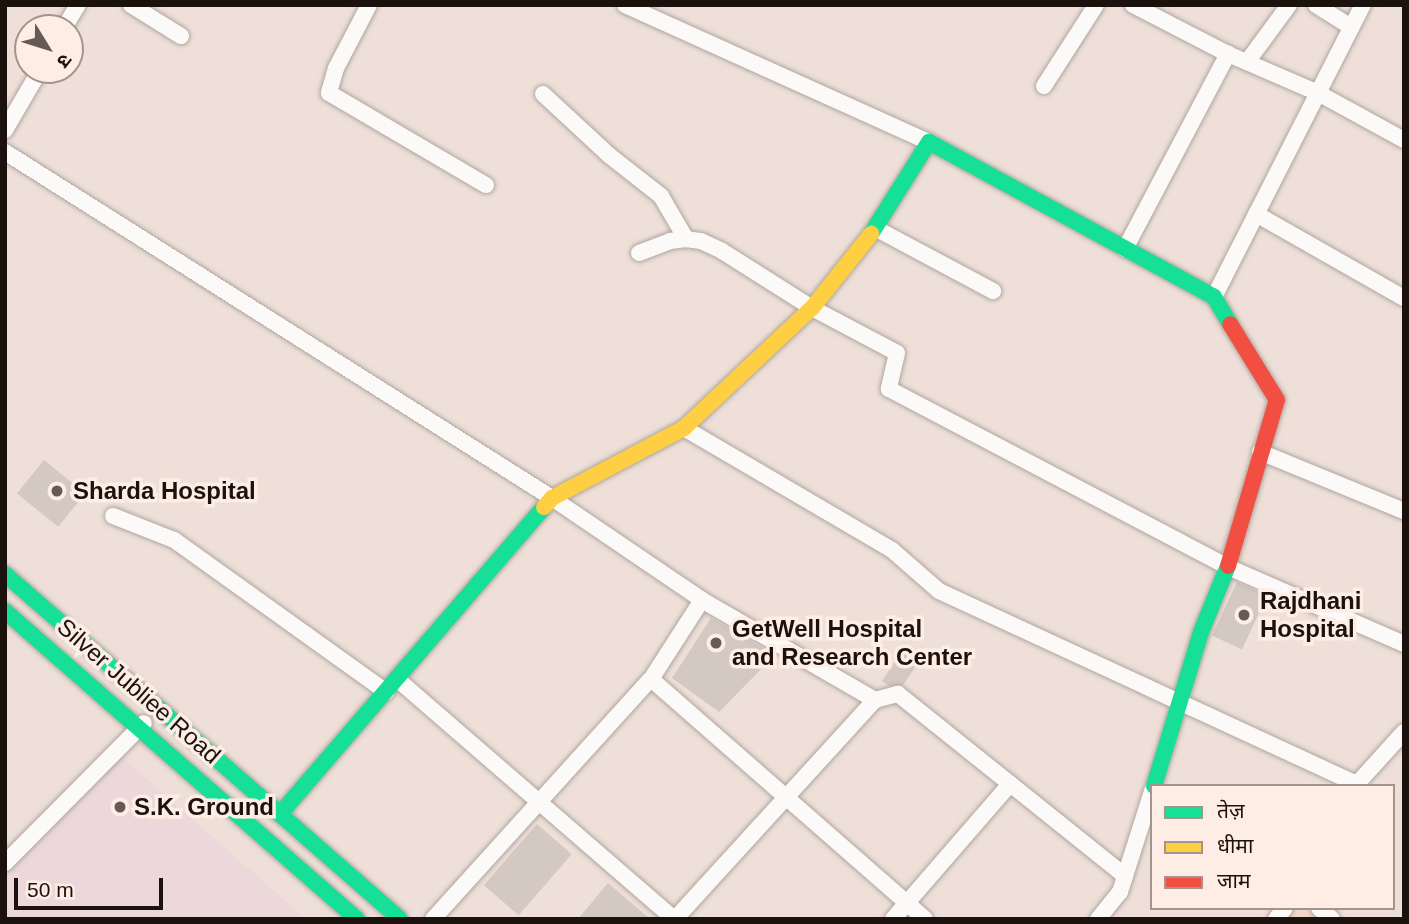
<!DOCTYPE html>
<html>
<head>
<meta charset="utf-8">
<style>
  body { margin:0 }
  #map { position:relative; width:1409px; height:924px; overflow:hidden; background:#eee0d8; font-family:Arial,"Noto Sans Devanagari",sans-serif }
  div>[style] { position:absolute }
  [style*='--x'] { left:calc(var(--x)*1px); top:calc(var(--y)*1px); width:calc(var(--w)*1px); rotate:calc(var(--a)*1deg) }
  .built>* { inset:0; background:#f0d8ca }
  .education>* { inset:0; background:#ecd8da }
  .building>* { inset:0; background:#d3c8c2; transform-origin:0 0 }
  .roads { filter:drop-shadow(0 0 2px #b0a59f) drop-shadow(0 0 2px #b0a59f) }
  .street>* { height:16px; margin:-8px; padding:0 8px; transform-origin:8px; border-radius:8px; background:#fcfaf9 }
  .fast>* { height:16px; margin:-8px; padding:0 8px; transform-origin:8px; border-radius:8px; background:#16e098 }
  .slow>* { height:16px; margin:-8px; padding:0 8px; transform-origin:8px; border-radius:8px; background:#ffcf43 }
  .jam>* { height:16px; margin:-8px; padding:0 8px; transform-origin:8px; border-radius:8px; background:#f24e42 }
  .dots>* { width:19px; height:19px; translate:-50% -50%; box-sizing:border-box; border:4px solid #fdede4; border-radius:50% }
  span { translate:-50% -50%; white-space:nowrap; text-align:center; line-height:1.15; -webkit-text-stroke:7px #fdede4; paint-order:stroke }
  .poi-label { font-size:24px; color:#1b120d; font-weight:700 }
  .left { translate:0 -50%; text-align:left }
  .street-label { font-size:24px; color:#1b120d }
  .frame { position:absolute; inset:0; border:7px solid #1b120d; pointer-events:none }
  .legend { position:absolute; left:1150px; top:784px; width:245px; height:126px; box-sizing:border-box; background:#fdede4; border:2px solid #a3958e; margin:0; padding:9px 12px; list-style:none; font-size:21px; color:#1b120d }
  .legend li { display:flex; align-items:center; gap:14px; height:35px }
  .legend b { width:35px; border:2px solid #a3958e }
  .north { position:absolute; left:14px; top:14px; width:70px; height:70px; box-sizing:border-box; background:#fdede4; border:2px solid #a3958e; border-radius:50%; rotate:128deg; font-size:19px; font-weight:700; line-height:28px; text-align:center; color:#1b120d }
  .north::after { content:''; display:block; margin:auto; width:24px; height:32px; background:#655a54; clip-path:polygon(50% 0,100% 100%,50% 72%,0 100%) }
  .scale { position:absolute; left:14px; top:878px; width:149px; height:32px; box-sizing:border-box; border:4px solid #1b120d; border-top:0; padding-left:9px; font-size:21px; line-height:24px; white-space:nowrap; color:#1b120d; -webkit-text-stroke:5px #fdede4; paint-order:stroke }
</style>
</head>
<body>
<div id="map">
  <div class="built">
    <i style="clip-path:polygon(1285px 908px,1320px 908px,1335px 919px,1276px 919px)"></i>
  </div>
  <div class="education">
    <i style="clip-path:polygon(116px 752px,306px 919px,5px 919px,5px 863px)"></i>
  </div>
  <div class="building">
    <i style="left:44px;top:460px;width:53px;height:43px;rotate:39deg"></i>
    <i style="left:1237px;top:582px;width:33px;height:59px;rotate:25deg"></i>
    <i style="clip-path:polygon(711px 618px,775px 655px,719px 712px,672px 678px)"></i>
    <i style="clip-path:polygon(906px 645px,923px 656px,903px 685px,889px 686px,882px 681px)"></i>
    <i style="left:537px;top:824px;width:46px;height:81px;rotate:41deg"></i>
    <i style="clip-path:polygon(608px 883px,650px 919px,578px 919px)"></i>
  </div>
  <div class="roads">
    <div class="street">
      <i style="--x:131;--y:5;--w:59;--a:31.8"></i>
      <i style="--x:369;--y:5;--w:71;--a:117.6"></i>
      <i style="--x:336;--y:68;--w:26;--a:106"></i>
      <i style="--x:329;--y:93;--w:182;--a:30.4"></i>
      <i style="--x:625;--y:5;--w:333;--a:24.3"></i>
      <i style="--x:1133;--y:5;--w:107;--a:27.3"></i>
      <i style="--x:1316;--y:5;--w:41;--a:32.2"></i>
      <i style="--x:64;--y:28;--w:27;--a:-59"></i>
      <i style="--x:1247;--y:62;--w:71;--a:-53.6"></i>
      <i style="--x:1044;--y:86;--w:96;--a:-57.3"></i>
      <i style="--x:543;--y:94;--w:91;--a:42.8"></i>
      <i style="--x:610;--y:156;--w:65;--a:38.1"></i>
      <i style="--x:661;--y:196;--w:50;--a:59.8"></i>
      <i style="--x:5;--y:130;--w:69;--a:-59.7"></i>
      <i style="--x:5;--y:152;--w:647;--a:32.32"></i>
      <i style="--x:552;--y:498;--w:181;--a:34.2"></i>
      <i style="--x:702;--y:600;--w:94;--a:122.8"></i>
      <i style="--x:651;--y:679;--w:364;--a:41.2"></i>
      <i style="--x:1256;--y:214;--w:170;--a:29.6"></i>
      <i style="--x:875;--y:228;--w:134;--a:28.1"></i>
      <i style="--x:1125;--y:249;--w:221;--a:-62.2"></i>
      <i style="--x:1228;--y:54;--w:98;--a:23.4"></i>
      <i style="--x:1318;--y:93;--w:98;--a:28.7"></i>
      <i style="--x:639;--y:253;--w:33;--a:-21"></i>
      <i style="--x:670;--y:241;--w:16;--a:-7"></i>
      <i style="--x:686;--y:239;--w:15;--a:8"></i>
      <i style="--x:701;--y:241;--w:23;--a:25"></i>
      <i style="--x:722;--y:251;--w:107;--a:32.3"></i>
      <i style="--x:812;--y:308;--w:96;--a:27.9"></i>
      <i style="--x:897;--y:353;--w:37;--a:103"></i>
      <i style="--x:889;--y:389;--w:383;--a:27.7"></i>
      <i style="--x:1228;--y:567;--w:192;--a:23.6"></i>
      <i style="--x:1214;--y:297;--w:328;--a:-63"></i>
      <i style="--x:684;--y:428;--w:241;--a:30.4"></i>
      <i style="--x:892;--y:550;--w:62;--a:41.1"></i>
      <i style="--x:939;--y:591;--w:459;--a:24.8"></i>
      <i style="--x:1260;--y:452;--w:156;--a:22.3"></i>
      <i style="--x:113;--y:516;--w:66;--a:21.5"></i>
      <i style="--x:174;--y:540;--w:261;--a:35.6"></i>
      <i style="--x:397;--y:679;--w:367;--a:40.9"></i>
      <i style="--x:875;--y:700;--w:24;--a:-15"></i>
      <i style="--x:898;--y:694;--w:291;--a:38.7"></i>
      <i style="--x:1355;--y:786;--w:73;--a:-47.8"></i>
      <i style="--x:5;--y:863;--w:197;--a:-45.2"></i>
      <i style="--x:1319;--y:908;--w:17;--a:40"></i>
      <i style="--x:433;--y:919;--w:324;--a:-47.8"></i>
      <i style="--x:675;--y:919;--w:297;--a:-47.6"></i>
      <i style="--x:875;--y:700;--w:200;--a:-150"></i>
      <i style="--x:893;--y:919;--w:179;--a:-49.1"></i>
      <i style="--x:1098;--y:919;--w:35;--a:-51"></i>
      <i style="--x:1120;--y:892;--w:106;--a:-72.4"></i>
      <i style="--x:1276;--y:919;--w:14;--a:-51"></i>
    </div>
    <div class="fast">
      <i style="--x:871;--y:234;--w:109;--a:-57.8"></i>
      <i style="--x:929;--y:142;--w:324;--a:28.5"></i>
      <i style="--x:1214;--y:297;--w:31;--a:59"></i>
      <i style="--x:5;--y:574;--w:524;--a:41.13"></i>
      <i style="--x:5;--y:611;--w:468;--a:41.2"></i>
      <i style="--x:1154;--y:786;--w:161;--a:-73"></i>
      <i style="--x:1201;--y:632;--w:71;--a:-67.8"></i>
      <i style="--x:280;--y:814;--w:405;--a:-49.3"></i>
    </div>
    <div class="slow">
      <i style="--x:544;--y:507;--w:12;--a:-48"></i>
      <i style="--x:552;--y:498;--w:149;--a:-27.9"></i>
      <i style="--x:684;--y:428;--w:175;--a:-43.2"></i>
      <i style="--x:812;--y:308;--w:95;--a:-51.4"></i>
    </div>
    <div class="jam">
      <i style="--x:1228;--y:566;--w:173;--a:-73.6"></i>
      <i style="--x:1277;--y:400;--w:89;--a:-121.7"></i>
    </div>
  </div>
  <div class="dots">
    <i style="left:57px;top:491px;background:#655a54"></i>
    <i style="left:1244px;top:615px;background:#655a54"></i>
    <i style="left:716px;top:643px;background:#655a54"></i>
    <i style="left:120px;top:807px;background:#655a54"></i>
  </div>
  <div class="poi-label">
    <span class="left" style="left:73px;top:491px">Sharda Hospital</span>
    <span class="left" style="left:1260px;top:615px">Rajdhani<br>Hospital</span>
    <span class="left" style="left:732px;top:643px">GetWell Hospital<br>and Research Center</span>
    <span class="left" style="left:134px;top:807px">S.K. Ground</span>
  </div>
  <div class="street-label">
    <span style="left:139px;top:691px;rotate:41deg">Silver Jubliee Road</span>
  </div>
  <div class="frame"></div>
  <ul class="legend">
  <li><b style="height:9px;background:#16e098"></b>तेज़</li>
  <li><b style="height:9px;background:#ffcf43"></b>धीमा</li>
  <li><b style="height:9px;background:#f24e42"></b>जाम</li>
  </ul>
  <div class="north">उ</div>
  <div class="scale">50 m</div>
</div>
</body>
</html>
